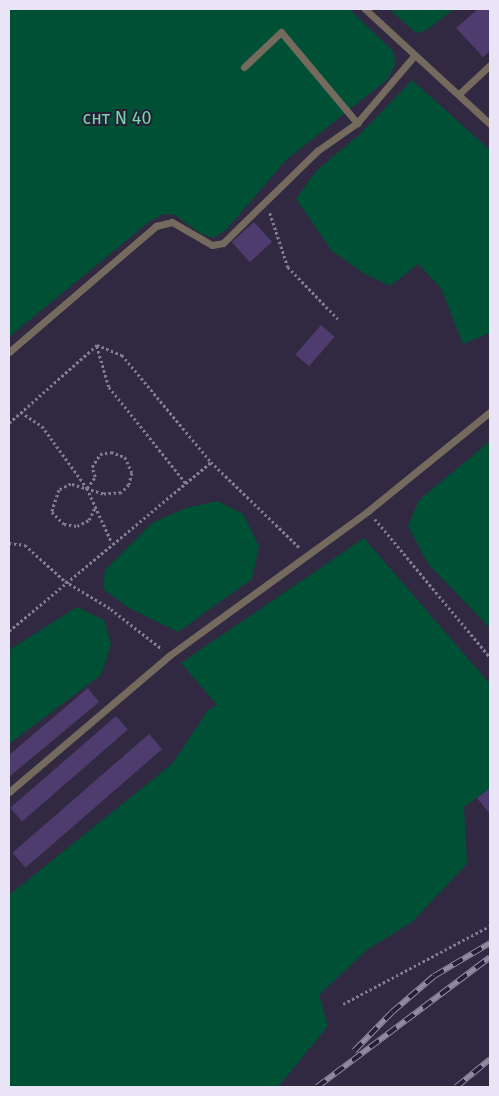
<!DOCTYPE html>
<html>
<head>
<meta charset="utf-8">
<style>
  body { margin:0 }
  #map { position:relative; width:499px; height:1096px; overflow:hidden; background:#312842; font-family:"Fira Sans",sans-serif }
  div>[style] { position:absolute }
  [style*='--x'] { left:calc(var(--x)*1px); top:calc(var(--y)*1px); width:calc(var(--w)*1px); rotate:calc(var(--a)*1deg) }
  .green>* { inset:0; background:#005035 }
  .building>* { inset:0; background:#4e3c6e; transform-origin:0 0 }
  .path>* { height:2.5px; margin-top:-1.25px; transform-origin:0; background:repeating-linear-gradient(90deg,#837c92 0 2.5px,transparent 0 5px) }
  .lane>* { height:7px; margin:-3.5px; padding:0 3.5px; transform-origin:3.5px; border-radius:3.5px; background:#746a5e }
  .rail>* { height:5.5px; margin-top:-2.75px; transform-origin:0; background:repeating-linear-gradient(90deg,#271e38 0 11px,#918aa0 0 22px); box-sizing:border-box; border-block:1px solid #918aa0 }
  span { translate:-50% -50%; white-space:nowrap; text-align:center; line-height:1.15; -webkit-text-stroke:4px #271e38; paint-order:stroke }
  .park-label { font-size:18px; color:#76d7a9 }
  .frame { position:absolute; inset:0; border:10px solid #e9e4f6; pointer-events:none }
</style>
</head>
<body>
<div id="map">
  <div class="green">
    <i style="clip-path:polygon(9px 9px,349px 9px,394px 52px,395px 65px,387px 80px,287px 159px,227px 229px,214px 238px,201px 234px,175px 215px,164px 214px,149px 222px,9px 337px)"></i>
    <i style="clip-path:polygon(389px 9px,454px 9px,427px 30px,416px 33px)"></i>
    <i style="clip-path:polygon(412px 80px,490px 150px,490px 333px,463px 344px,441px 288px,418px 264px,390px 286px,365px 274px,332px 251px,296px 199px,316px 171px,360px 134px)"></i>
    <i style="clip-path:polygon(490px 441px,490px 628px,428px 564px,408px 526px,419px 500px)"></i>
    <i style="clip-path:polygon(217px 501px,243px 514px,259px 546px,252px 579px,178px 632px,129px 608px,103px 589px,105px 570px,152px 523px,186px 508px)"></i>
    <i style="clip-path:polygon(364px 538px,490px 684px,490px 788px,464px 807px,467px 864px,412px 922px,367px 950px,319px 995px,328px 1026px,278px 1087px,9px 1087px,9px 895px,172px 764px,208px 710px,217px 705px,181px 663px)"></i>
    <i style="clip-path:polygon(77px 607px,104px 620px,111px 644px,101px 675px,9px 744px,9px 650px)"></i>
  </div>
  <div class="building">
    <i style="clip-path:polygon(478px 9px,490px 9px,490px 51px,483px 57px,456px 28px)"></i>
    <i style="left:254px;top:222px;width:27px;height:30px;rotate:48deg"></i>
    <i style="left:321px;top:325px;width:18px;height:39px;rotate:41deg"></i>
    <i style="clip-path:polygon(88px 688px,99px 702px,9px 777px,9px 755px)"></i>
    <i style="left:116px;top:716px;width:18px;height:140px;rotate:49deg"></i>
    <i style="left:149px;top:734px;width:20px;height:181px;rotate:49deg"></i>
    <i style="clip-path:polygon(490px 788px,490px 814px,477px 798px)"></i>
  </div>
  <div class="path">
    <i style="--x:270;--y:213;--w:57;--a:71.6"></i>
    <i style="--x:288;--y:267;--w:72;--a:46.1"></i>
    <i style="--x:97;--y:346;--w:43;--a:73.7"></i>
    <i style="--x:109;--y:387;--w:123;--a:51.3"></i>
    <i style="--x:21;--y:412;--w:25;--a:34"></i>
    <i style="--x:42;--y:426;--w:77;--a:54"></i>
    <i style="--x:87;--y:488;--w:60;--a:65.6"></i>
    <i style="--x:9;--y:423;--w:118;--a:-41.6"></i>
    <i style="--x:97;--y:345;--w:27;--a:22"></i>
    <i style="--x:122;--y:355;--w:139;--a:50.2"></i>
    <i style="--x:211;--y:462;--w:124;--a:44"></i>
    <i style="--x:87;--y:488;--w:14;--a:-54"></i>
    <i style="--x:95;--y:477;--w:10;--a:-107"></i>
    <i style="--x:92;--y:467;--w:15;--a:-58"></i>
    <i style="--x:100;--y:454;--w:11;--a:-10"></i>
    <i style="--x:111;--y:452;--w:15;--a:20"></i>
    <i style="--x:125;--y:457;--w:17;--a:66"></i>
    <i style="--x:132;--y:473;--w:12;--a:104"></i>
    <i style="--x:129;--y:485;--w:11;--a:135"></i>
    <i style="--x:121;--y:493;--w:18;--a:177"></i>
    <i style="--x:103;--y:494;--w:34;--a:-163"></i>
    <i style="--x:71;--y:484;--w:13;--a:153"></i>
    <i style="--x:59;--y:490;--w:23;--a:108"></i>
    <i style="--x:52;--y:512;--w:17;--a:45"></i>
    <i style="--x:64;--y:524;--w:13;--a:9"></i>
    <i style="--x:77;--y:526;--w:13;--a:-27"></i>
    <i style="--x:89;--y:520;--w:14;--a:-65"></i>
    <i style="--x:375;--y:519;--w:180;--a:50.2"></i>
    <i style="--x:9;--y:543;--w:16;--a:7"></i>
    <i style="--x:25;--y:545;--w:54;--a:42"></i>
    <i style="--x:65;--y:581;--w:54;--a:31.3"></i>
    <i style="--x:111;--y:609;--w:65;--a:38.1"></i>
    <i style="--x:9;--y:631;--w:263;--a:-39.9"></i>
    <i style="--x:343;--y:1004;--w:166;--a:-28"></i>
  </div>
  <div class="lane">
    <i style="--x:365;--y:9;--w:170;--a:42.6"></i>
    <i style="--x:244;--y:67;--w:51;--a:-43.4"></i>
    <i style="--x:281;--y:32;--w:119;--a:50.1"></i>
    <i style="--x:459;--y:94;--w:42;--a:-43.1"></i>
    <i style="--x:9;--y:352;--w:194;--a:-40.6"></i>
    <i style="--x:156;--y:226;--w:16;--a:-14"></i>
    <i style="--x:172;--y:222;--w:46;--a:29.9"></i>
    <i style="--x:212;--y:245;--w:11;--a:-10"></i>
    <i style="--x:223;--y:243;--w:132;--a:-44.4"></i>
    <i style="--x:317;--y:151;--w:49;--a:-35"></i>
    <i style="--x:357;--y:123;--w:88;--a:-49.6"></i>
    <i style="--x:9;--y:792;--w:211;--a:-40.4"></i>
    <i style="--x:170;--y:655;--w:245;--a:-36"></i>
    <i style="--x:368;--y:511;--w:157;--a:-39.1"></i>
  </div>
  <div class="rail">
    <i style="--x:354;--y:1051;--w:54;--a:-45.7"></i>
    <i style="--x:392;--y:1012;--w:55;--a:-40.6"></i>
    <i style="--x:434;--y:976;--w:65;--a:-30.5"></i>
    <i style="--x:317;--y:1087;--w:216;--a:-36.9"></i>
    <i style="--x:456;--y:1087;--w:44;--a:-39.5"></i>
  </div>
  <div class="park-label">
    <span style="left:117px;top:118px">снт N 40</span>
  </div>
  <div class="frame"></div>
</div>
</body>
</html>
